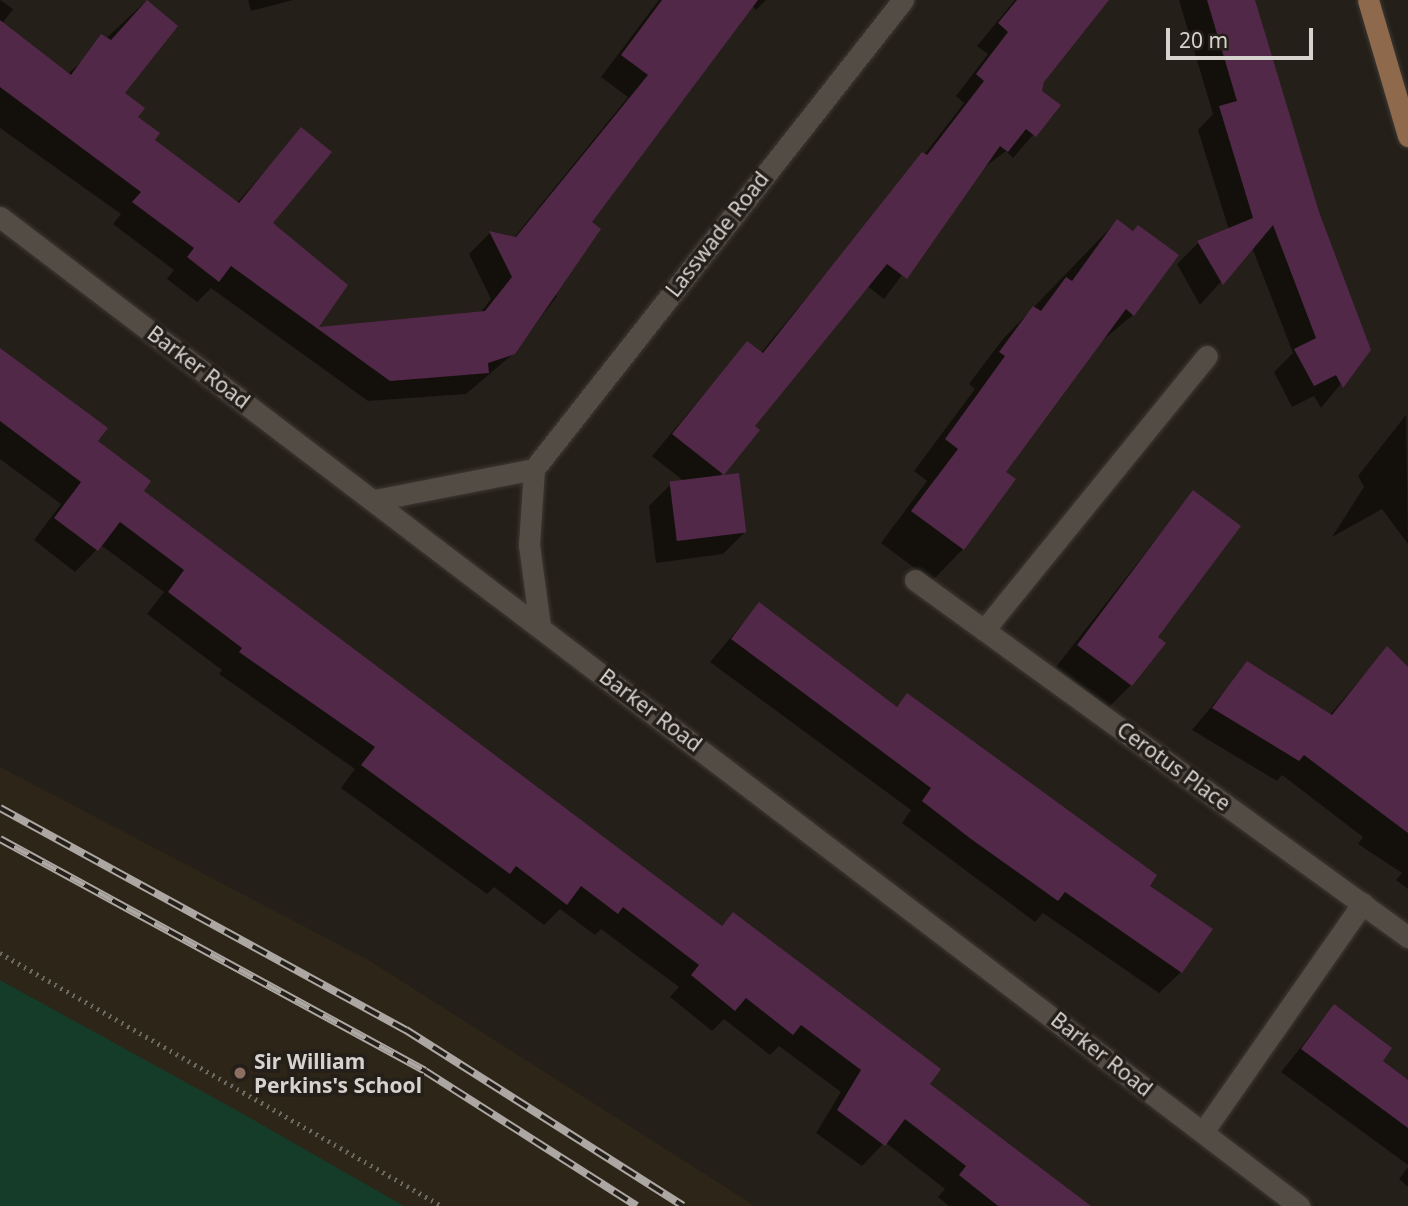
<!DOCTYPE html>
<html>
<head>
<meta charset="utf-8">
<style>
  body { margin:0 }
  #map { position:relative; width:1408px; height:1206px; overflow:hidden; background:#241f18; font-family:"Noto Sans",sans-serif }
  div>[style] { position:absolute }
  [style*='--x'] { left:calc(var(--x)*1px); top:calc(var(--y)*1px); width:calc(var(--w)*1px); rotate:calc(var(--a)*1deg) }
  .built>* { inset:0; background:#2e2519 }
  .green>* { inset:0; background:#143c29 }
  .shadow>* { inset:0; background:#0007 }
  .building>* { inset:0; background:#522848; transform-origin:0 0 }
  .path>* { height:4.5px; margin-top:-2.25px; transform-origin:0; background:repeating-linear-gradient(90deg,#6c6862 0 2px,transparent 0 7px) }
  .roads { filter:drop-shadow(0 0 2px #3d3834) drop-shadow(0 0 2px #3d3834) }
  .minor>* { height:21px; margin:-10.5px; padding:0 10.5px; transform-origin:10.5px; border-radius:10.5px; background:#534c45 }
  .major>* { height:21px; margin:-10.5px; padding:0 10.5px; transform-origin:10.5px; border-radius:10.5px; background:#8e694c }
  .rail>* { height:8px; margin-top:-4px; transform-origin:0; background:repeating-linear-gradient(90deg,#241f18 0 16px,#aca7a3 0 32px); box-sizing:border-box; border-block:2px solid #aca7a3 }
  .dots>* { width:19px; height:19px; translate:-50% -50%; box-sizing:border-box; border:4px solid #241f18; border-radius:50% }
  span { translate:-50% -50%; white-space:nowrap; text-align:center; line-height:1.15; -webkit-text-stroke:7px #241f18; paint-order:stroke }
  .street-label { font-size:21px; color:#d6d2ce }
  .poi-label { font-size:21px; color:#d6d2ce; font-weight:700 }
  .left { translate:0 -50%; text-align:left }
  .scale { position:absolute; left:1166px; top:28px; width:147px; height:32px; box-sizing:border-box; border:4px solid #d6d2ce; border-top:0; padding-left:9px; font-size:21px; line-height:24px; white-space:nowrap; color:#d6d2ce; -webkit-text-stroke:5px #241f18; paint-order:stroke }
</style>
</head>
<body>
<div id="map">
  <div class="built">
    <i style="clip-path:polygon(0 767px,370px 961px,755px 1206px,404px 1206px,0 980px)"></i>
  </div>
  <div class="green">
    <i style="clip-path:polygon(0 980px,238px 1111px,404px 1206px,0 1206px)"></i>
  </div>
  <div class="shadow">
    <i style="clip-path:polygon(0 0,13px 9px,2px 24px,67px 75px,146px 1px,175px 26px,122px 93px,152px 140px,236px 204px,301px 130px,270px 223px,346px 285px,316px 329px,480px 313px,491px 299px,469px 254px,490px 233px,513px 239px,628px 97px,601px 77px,659px 0,766px 0,756px 10px,752px 5px,589px 222px,550px 290px,557px 296px,514px 353px,466px 394px,368px 401px,211px 288px,197px 302px,167px 279px,174px 270px,113px 224px,121px 214px,0 128px)"></i>
    <i style="clip-path:polygon(248px 0,293px 0,251px 11px)"></i>
    <i style="clip-path:polygon(1015px 0,1106px 0,1043px 81px,1041px 92px,1059px 105px,1013px 158px,1006px 151px,982px 169px,884px 299px,867px 286px,753px 426px,719px 478px,745px 532px,723px 554px,656px 563px,649px 506px,671px 484px,685px 482px,652px 456px,747px 343px,760px 354px,924px 155px,964px 103px,956px 96px,988px 54px,977px 46px)"></i>
    <i style="clip-path:polygon(1179px 0,1253px 0,1317px 213px,1369px 350px,1321px 408px,1314px 396px,1292px 407px,1274px 372px,1293px 353px,1252px 247px,1200px 305px,1177px 264px,1198px 243px,1229px 230px,1198px 130px,1213px 114px)"></i>
    <i style="clip-path:polygon(1117px 221px,1177px 256px,1133px 315px,1098px 344px,1003px 472px,963px 549px,932px 581px,881px 543px,927px 481px,914px 471px,975px 389px,969px 384px,1002px 340px)"></i>
    <i style="clip-path:polygon(0 356px,142px 491px,721px 927px,734px 914px,928px 1085px,1085px 1206px,949px 1206px,938px 1197px,945px 1189px,885px 1142px,862px 1166px,816px 1133px,841px 1092px,779px 1046px,770px 1055px,724px 1019px,712px 1031px,670px 997px,679px 987px,601px 929px,595px 935px,560px 909px,544px 925px,494px 887px,487px 894px,341px 788px,355px 769px,219px 674px,222px 670px,147px 614px,164px 592px,101px 545px,75px 572px,34px 540px,61px 504px,0 459px)"></i>
    <i style="clip-path:polygon(1406px 415px,1408px 544px,1382px 509px,1332px 537px,1364px 487px,1358px 476px)"></i>
    <i style="clip-path:polygon(1193px 492px,1156px 637px,1131px 685px,1109px 707px,1056px 667px)"></i>
    <i style="clip-path:polygon(759px 604px,895px 708px,908px 695px,1148px 886px,1181px 972px,1159px 993px,1043px 913px,1035px 922px,902px 823px,911px 810px,710px 662px)"></i>
    <i style="clip-path:polygon(1387px 648px,1408px 669px,1408px 889px,1396px 880px,1402px 873px,1358px 844px,1363px 837px,1282px 775px,1277px 781px,1192px 730px,1247px 664px,1329px 716px)"></i>
    <i style="clip-path:polygon(1334px 1006px,1380px 1062px,1408px 1080px,1408px 1165px,1281px 1072px)"></i>
    <i style="clip-path:polygon(1408px 1167px,1408px 1187px,1399px 1179px)"></i>
  </div>
  <div class="building">
    <i style="clip-path:polygon(147px 0,178px 26px,125px 93px,145px 108px,138px 117px,160px 133px,155px 140px,239px 203px,301px 127px,332px 152px,273px 223px,348px 285px,319px 327px,485px 311px,512px 277px,489px 231px,516px 237px,648px 75px,621px 55px,662px 0,758px 0,592px 222px,601px 229px,515px 354px,488px 363px,489px 373px,390px 381px,231px 266px,219px 282px,187px 257px,194px 248px,132px 202px,141px 192px,0 87px,0 20px,71px 75px,101px 34px,111px 40px)"></i>
    <i style="clip-path:polygon(1017px 0,1109px 0,1044px 82px,1042px 91px,1061px 105px,1036px 137px,1026px 129px,1008px 152px,1000px 146px,907px 279px,887px 264px,755px 426px,760px 430px,724px 475px,672px 434px,747px 341px,763px 353px,922px 152px,927px 155px,984px 81px,976px 74px,1008px 32px,998px 23px)"></i>
    <i style="clip-path:polygon(1207px 0,1255px 0,1319px 212px,1371px 350px,1343px 388px,1336px 375px,1314px 386px,1294px 349px,1316px 338px,1273px 225px,1223px 285px,1197px 241px,1253px 218px,1219px 106px,1237px 101px)"></i>
    <i style="clip-path:polygon(1117px 219px,1133px 231px,1138px 225px,1179px 255px,1134px 316px,1126px 309px,1006px 472px,1016px 479px,964px 550px,911px 511px,958px 449px,945px 439px,1005px 356px,999px 352px,1033px 306px,1041px 311px,1066px 277px,1072px 281px)"></i>
    <i style="clip-path:polygon(0 348px,108px 428px,98px 441px,151px 481px,144px 491px,722px 926px,733px 912px,941px 1069px,930px 1084px,1091px 1206px,998px 1206px,959px 1175px,966px 1166px,905px 1119px,885px 1146px,837px 1110px,861px 1070px,801px 1025px,793px 1035px,746px 998px,735px 1011px,691px 975px,699px 965px,623px 907px,618px 914px,581px 886px,567px 905px,516px 866px,510px 874px,361px 765px,375px 747px,239px 652px,242px 648px,168px 592px,184px 570px,120px 522px,98px 551px,54px 518px,81px 482px,0 421px)"></i>
    <i style="left:739px;top:473px;width:60px;height:70px;rotate:83deg"></i>
    <i style="clip-path:polygon(1193px 490px,1241px 526px,1158px 637px,1166px 643px,1132px 686px,1077px 645px)"></i>
    <i style="clip-path:polygon(759px 602px,897px 707px,907px 693px,1157px 875px,1150px 886px,1213px 929px,1182px 973px,1065px 892px,1058px 901px,971px 839px,922px 801px,931px 788px,731px 639px)"></i>
    <i style="clip-path:polygon(1387px 646px,1408px 667px,1408px 833px,1304px 755px,1299px 761px,1212px 708px,1247px 661px,1332px 715px)"></i>
    <i style="clip-path:polygon(1334px 1004px,1392px 1048px,1383px 1061px,1408px 1080px,1408px 1128px,1301px 1049px)"></i>
  </div>
  <div class="path">
    <i style="--x:0;--y:953;--w:509;--a:29.79"></i>
  </div>
  <div class="roads">
    <div class="minor">
      <i style="--x:0;--y:217;--w:1633;--a:37.28"></i>
      <i style="--x:534;--y:469;--w:76;--a:93.8"></i>
      <i style="--x:529;--y:545;--w:82;--a:82.3"></i>
      <i style="--x:375;--y:500;--w:162;--a:-11"></i>
      <i style="--x:534;--y:469;--w:597;--a:-51.81"></i>
      <i style="--x:915;--y:580;--w:609;--a:35.91"></i>
      <i style="--x:984;--y:630;--w:353;--a:-50.9"></i>
      <i style="--x:1203;--y:1132;--w:279;--a:-55.1"></i>
    </div>
    <div class="major">
      <i style="--x:1368;--y:0;--w:142;--a:73.6"></i>
    </div>
  </div>
  <div class="rail">
    <i style="--x:0;--y:808;--w:463;--a:28.7"></i>
    <i style="--x:406;--y:1030;--w:328;--a:32.4"></i>
    <i style="--x:0;--y:839;--w:484;--a:28.6"></i>
    <i style="--x:425;--y:1071;--w:251;--a:32.5"></i>
  </div>
  <div class="dots">
    <i style="left:240px;top:1073px;background:#8d6e63"></i>
  </div>
  <div class="street-label">
    <span style="left:717px;top:234px;rotate:-52deg">Lasswade Road</span>
    <span style="left:199px;top:367px;rotate:37deg">Barker Road</span>
    <span style="left:651px;top:710px;rotate:37deg">Barker Road</span>
    <span style="left:1174px;top:766px;rotate:36deg">Cerotus Place</span>
    <span style="left:1102px;top:1054px;rotate:38deg">Barker Road</span>
  </div>
  <div class="poi-label">
    <span class="left" style="left:254px;top:1073px">Sir William<br>Perkins's School</span>
  </div>
  <div class="scale">20 m</div>
</div>
</body>
</html>
